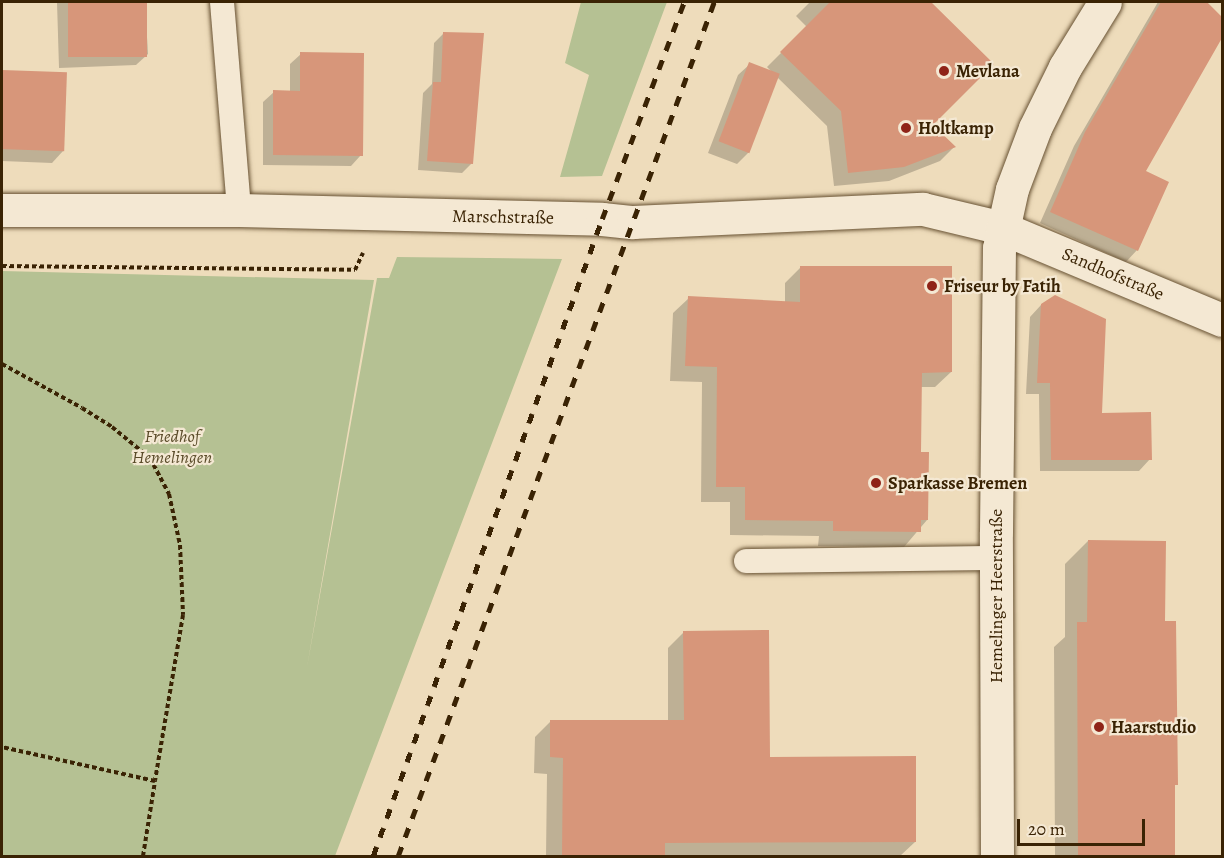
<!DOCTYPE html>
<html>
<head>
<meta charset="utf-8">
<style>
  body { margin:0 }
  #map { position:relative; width:1224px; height:858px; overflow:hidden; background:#eedcbb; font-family:Alegreya,serif }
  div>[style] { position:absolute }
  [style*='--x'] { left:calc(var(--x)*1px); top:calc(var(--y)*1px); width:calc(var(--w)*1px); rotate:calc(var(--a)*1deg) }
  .green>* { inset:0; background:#b5c193 }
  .shadow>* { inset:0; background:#0003 }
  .building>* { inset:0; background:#d7967a; transform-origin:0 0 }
  .path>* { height:4px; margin-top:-2px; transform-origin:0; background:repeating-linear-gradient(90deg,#3a2304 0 4.5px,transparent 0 7.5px) }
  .roads { filter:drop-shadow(0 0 2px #675132) drop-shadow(0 0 2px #675132) }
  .service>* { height:24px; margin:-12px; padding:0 12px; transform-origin:12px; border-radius:12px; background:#f4e8d3 }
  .minor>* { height:33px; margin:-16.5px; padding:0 16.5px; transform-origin:16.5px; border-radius:16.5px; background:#f4e8d3 }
  .secondary>* { height:33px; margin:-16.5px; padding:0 16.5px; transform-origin:16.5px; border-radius:16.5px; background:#f4e8d3 }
  .rail>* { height:4.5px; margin-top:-2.25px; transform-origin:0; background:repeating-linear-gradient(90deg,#3a2304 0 10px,transparent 0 20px) }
  .dots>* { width:16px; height:16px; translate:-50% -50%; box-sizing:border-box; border:3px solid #f4e8d3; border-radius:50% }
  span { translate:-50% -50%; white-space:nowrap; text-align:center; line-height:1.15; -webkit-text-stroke:4.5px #f4e8d3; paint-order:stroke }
  .poi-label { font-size:18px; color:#3a2304; font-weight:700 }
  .left { translate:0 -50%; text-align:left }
  .street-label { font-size:18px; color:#3a2304 }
  .park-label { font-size:18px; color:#594a28; font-style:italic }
  .frame { position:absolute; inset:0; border:3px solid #3a2304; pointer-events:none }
  .scale { position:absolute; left:1017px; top:819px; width:128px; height:27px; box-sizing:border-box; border:3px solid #3a2304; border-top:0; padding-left:8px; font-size:18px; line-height:21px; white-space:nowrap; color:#3a2304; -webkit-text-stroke:4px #f4e8d3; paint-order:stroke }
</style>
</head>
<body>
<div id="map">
  <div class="green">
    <i style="clip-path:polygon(581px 2px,667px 2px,602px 176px,560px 177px,589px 75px,565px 63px)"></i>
    <i style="clip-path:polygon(397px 257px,562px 259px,335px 856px,2px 856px,2px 271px,374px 280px,307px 667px,377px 278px,389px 278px)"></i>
  </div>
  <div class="shadow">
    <i style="clip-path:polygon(57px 2px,145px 2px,148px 54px,136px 65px,59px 68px)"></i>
    <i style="clip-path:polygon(810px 2px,929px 2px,992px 64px,931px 125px,954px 147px,940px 161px,889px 181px,834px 186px,827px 126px,777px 77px,748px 153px,737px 164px,708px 153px,738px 75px,750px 64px,772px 72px,767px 67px,807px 27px,796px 16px)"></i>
    <i style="clip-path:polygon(1158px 2px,1204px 2px,1222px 19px,1222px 35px,1144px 172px,1137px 250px,1126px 262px,1040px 223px,1074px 146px)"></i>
    <i style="clip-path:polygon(444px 33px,483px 34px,472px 163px,462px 173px,418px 170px,423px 93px,432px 84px,434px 43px)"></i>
    <i style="clip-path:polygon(301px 54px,361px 155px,351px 166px,263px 165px,263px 102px,274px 92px,290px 92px,290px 64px)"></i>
    <i style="clip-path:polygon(2px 71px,65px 74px,63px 151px,52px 163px,2px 161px)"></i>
    <i style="clip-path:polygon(800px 268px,951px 372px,935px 387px,920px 387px,920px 454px,927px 520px,904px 547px,818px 546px,819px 536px,730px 535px,730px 502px,701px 502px,702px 382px,670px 381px,673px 313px,689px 298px,785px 303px,785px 283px)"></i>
    <i style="clip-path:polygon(1041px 305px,1101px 414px,1150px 459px,1139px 471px,1040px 471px,1039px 394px,1026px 394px,1030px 317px)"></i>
    <i style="clip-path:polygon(1088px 541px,1176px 784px,1173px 787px,1174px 856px,1055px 856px,1054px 647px,1065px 637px,1065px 564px)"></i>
    <i style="clip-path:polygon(684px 632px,769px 758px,915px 842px,900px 856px,546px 856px,547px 774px,534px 773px,535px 737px,551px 721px,668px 722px,668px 648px)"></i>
  </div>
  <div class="building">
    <i style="left:68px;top:2px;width:79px;height:55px"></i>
    <i style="clip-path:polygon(830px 2px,931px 2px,994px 64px,933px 125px,956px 147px,904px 167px,848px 173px,841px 111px,780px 52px)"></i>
    <i style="clip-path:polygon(1161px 2px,1207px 2px,1222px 17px,1222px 38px,1146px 171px,1169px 182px,1138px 251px,1050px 212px,1085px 132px)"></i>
    <i style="clip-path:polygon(443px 32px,484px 33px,473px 164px,427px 161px,433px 82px,441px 82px)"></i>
    <i style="clip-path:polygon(300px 52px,364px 53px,363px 156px,273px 155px,273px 90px,300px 91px)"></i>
    <i style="left:749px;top:62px;width:33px;height:85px;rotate:21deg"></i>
    <i style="left:2px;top:70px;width:65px;height:79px;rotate:2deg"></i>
    <i style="clip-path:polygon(800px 266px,952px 266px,952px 372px,922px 373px,921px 452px,929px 452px,928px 520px,921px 520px,921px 532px,833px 531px,833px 521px,745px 520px,745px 487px,716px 487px,717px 367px,685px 366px,688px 296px,800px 302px)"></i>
    <i style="clip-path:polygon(1055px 295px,1106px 319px,1102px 413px,1151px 412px,1152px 460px,1051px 460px,1050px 383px,1037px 383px,1041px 304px)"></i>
    <i style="clip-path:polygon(1088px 540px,1166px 541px,1165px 621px,1176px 621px,1178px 785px,1175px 785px,1175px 856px,1078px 856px,1077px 622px,1087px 622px)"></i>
    <i style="clip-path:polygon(769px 630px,770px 757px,916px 756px,916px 842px,665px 843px,665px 856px,562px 856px,563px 758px,550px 757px,550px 720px,684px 720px,683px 631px)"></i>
  </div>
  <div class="path">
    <i style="--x:2;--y:266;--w:353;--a:0.6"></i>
    <i style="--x:355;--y:270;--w:19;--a:-65"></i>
    <i style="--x:2;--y:364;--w:91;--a:28.8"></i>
    <i style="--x:82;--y:408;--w:36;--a:32"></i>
    <i style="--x:112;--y:427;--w:49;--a:39.2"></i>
    <i style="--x:150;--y:458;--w:41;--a:62.2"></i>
    <i style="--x:169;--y:494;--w:52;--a:77.8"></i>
    <i style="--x:180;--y:545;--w:70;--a:87.5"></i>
    <i style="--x:183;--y:615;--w:168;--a:99.6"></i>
    <i style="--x:155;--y:781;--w:157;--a:-167.5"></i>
    <i style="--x:143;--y:856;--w:76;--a:-80.9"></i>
  </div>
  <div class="roads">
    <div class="service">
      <i style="--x:222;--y:2;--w:209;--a:85.3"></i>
      <i style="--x:746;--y:561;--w:250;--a:-0.7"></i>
    </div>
    <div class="minor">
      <i style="--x:2;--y:210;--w:237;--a:0"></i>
      <i style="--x:239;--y:210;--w:363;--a:1.4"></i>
      <i style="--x:602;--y:219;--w:31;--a:6"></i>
      <i style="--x:633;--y:222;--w:290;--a:-2.6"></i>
      <i style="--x:923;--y:209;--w:81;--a:13.5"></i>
      <i style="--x:1002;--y:228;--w:238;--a:22.7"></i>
    </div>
    <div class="secondary">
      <i style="--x:997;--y:856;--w:324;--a:-90.2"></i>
      <i style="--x:996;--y:532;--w:284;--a:-89.4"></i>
      <i style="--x:999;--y:248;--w:60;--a:-77.6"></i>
      <i style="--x:1012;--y:189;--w:65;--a:-69.3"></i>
      <i style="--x:1035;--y:128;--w:68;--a:-63.8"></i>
      <i style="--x:1065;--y:67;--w:76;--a:-58.4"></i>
    </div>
  </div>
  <div class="rail">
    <i style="--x:373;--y:856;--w:677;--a:-70.23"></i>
    <i style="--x:602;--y:219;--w:232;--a:-69.3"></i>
    <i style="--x:398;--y:856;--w:911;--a:-69.69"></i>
  </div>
  <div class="dots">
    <i style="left:944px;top:71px;background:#8f2418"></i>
    <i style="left:906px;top:128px;background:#8f2418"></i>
    <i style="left:932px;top:286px;background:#8f2418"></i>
    <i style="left:876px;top:483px;background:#8f2418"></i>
    <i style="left:1099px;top:727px;background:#8f2418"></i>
  </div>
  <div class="poi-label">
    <span class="left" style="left:956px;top:71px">Mevlana</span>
    <span class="left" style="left:918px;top:128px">Holtkamp</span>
    <span class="left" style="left:944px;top:286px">Friseur by Fatih</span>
    <span class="left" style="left:888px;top:483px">Sparkasse Bremen</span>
    <span class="left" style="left:1111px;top:727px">Haarstudio</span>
  </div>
  <div class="street-label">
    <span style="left:503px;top:217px;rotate:1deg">Marschstraße</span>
    <span style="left:1113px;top:274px;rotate:23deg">Sandhofstraße</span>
    <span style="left:996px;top:596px;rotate:-90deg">Hemelinger Heerstraße</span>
  </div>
  <div class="park-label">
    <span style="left:172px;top:447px">Friedhof<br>Hemelingen</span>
  </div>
  <div class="frame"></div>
  <div class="scale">20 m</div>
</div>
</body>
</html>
